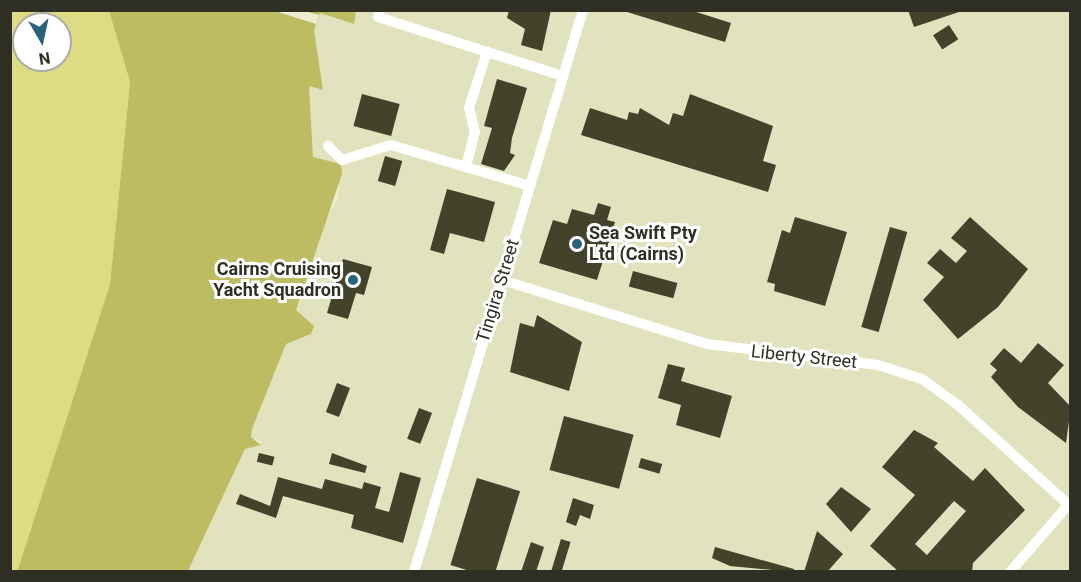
<!DOCTYPE html>
<html>
<head>
<meta charset="utf-8">
<style>
  body { margin:0 }
  #map { position:relative; width:1081px; height:582px; overflow:hidden; background:#ededd1; font-family:Roboto,sans-serif }
  div>[style] { position:absolute }
  [style*='--x'] { left:calc(var(--x)*1px); top:calc(var(--y)*1px); width:calc(var(--w)*1px); rotate:calc(var(--a)*1deg) }
  .built>* { inset:0; background:#e1e2be }
  .green>* { inset:0; background:#dddc85 }
  .water>* { inset:0; background:#bebc62 }
  .pier>* { inset:0; background:#ededd1 }
  .building>* { inset:0; background:#43422b; transform-origin:0 0 }
  .minor>* { height:10px; margin:-5px; padding:0 5px; transform-origin:5px; border-radius:5px; background:#fff }
  .dots>* { width:16px; height:16px; translate:-50% -50%; box-sizing:border-box; border:3px solid #fff; border-radius:50% }
  span { translate:-50% -50%; white-space:nowrap; text-align:center; line-height:1.15; -webkit-text-stroke:6px #fff; paint-order:stroke }
  .poi-label { font-size:18px; color:#2f2f24; font-weight:700 }
  .left { translate:0 -50%; text-align:left }
  .right { translate:-100% -50%; text-align:right }
  .street-label { font-size:18px; color:#2f2f24 }
  .frame { position:absolute; inset:0; border:12px solid #2f2f24; pointer-events:none }
  .north { position:absolute; left:12px; top:12px; width:60px; height:60px; box-sizing:border-box; background:#fff; border:2px solid #acaca7; border-radius:50%; rotate:171deg; font-size:16px; font-weight:700; line-height:24px; text-align:center; color:#2f2f24 }
  .north::after { content:''; display:block; margin:auto; width:21px; height:27px; background:#27627a; clip-path:polygon(50% 0,100% 100%,50% 72%,0 100%) }
</style>
</head>
<body>
<div id="map">
  <div class="built">
    <i style="clip-path:polygon(347px 11px,1070px 11px,1070px 571px,188px 572px,245px 449px,262px 442px,251px 437px,252px 429px,286px 344px,311px 334px,296px 310px,323px 223px,338px 198px,341px 164px,313px 157px,309px 86px,323px 90px,314px 30px,320px 13px,353px 24px,356px 13px)"></i>
  </div>
  <div class="green">
    <i style="clip-path:polygon(evenodd,10px 11px,109px 11px,130px 82px,110px 284px,17px 572px,10px 571px,10px 11px,24px 24px,60px 24px,60px 60px,24px 60px,24px 24px)"></i>
  </div>
  <div class="water">
    <i style="clip-path:polygon(347px 10px,356px 13px,354px 24px,320px 13px,314px 30px,323px 90px,309px 86px,313px 157px,341px 164px,342px 174px,296px 310px,314px 326px,311px 334px,286px 344px,252px 429px,251px 437px,261px 445px,245px 449px,188px 571px,17px 572px,110px 284px,130px 82px,109px 11px)"></i>
  </div>
  <div class="pier">
    <i style="clip-path:polygon(275px 11px,304px 11px,319px 15px,316px 24px)"></i>
  </div>
  <div class="building">
    <i style="clip-path:polygon(509px 10px,551px 10px,542px 51px,521px 45px,525px 29px,507px 18px)"></i>
    <i style="clip-path:polygon(690px 10px,731px 23px,725px 42px,627px 12px)"></i>
    <i style="clip-path:polygon(908px 10px,958px 10px,959px 12px,914px 27px)"></i>
    <i style="left:949px;top:25px;width:17px;height:19px;rotate:57deg"></i>
    <i style="clip-path:polygon(497px 79px,527px 88px,512px 138px,510px 153px,515px 155px,504px 171px,481px 164px,492px 128px,484px 126px)"></i>
    <i style="left:362px;top:94px;width:39px;height:33px;rotate:15deg"></i>
    <i style="clip-path:polygon(690px 94px,773px 126px,763px 161px,776px 165px,768px 192px,581px 135px,590px 108px,627px 120px,629px 112px,638px 114px,640px 108px,669px 125px,673px 113px,683px 116px)"></i>
    <i style="left:385px;top:156px;width:18px;height:26px;rotate:16deg"></i>
    <i style="clip-path:polygon(447px 189px,495px 202px,484px 242px,450px 233px,444px 254px,430px 250px)"></i>
    <i style="clip-path:polygon(598px 203px,611px 207px,607px 220px,615px 222px,597px 280px,539px 263px,553px 220px,567px 224px,572px 209px,594px 215px)"></i>
    <i style="clip-path:polygon(795px 217px,847px 232px,825px 306px,774px 291px,775px 284px,767px 282px,782px 230px,790px 233px)"></i>
    <i style="clip-path:polygon(970px 217px,1028px 269px,998px 307px,958px 339px,923px 300px,944px 277px,927px 263px,940px 249px,956px 263px,967px 251px,951px 238px)"></i>
    <i style="left:890px;top:227px;width:18px;height:104px;rotate:16deg"></i>
    <i style="clip-path:polygon(343px 259px,372px 267px,364px 295px,356px 293px,348px 319px,327px 313px)"></i>
    <i style="left:633px;top:271px;width:46px;height:16px;rotate:15deg"></i>
    <i style="clip-path:polygon(537px 315px,582px 342px,569px 391px,510px 372px,520px 323px,534px 327px)"></i>
    <i style="clip-path:polygon(1038px 343px,1064px 365px,1048px 383px,1071px 407px,1066px 443px,1018px 407px,991px 377px,997px 370px,990px 364px,1004px 348px,1021px 363px)"></i>
    <i style="clip-path:polygon(668px 364px,685px 368px,681px 381px,732px 396px,720px 438px,676px 425px,681px 405px,658px 398px)"></i>
    <i style="left:337px;top:383px;width:14px;height:31px;rotate:21deg"></i>
    <i style="left:419px;top:408px;width:14px;height:33px;rotate:21deg"></i>
    <i style="left:564px;top:416px;width:72px;height:56px;rotate:15deg"></i>
    <i style="clip-path:polygon(evenodd,914px 430px,938px 443px,934px 447px,973px 481px,985px 468px,1025px 510px,973px 563px,972px 572px,899px 572px,870px 546px,915px 495px,882px 467px,914px 430px,954px 501px,966px 511px,927px 555px,915px 544px,954px 501px)"></i>
    <i style="left:259px;top:453px;width:16px;height:9px;rotate:14deg"></i>
    <i style="clip-path:polygon(332px 453px,367px 466px,365px 473px,329px 464px)"></i>
    <i style="left:641px;top:458px;width:22px;height:10px;rotate:16deg"></i>
    <i style="clip-path:polygon(400px 472px,421px 478px,403px 543px,351px 528px,354px 515px,283px 496px,276px 518px,236px 504px,240px 494px,270px 506px,278px 477px,322px 489px,325px 479px,362px 489px,364px 482px,381px 487px,375px 508px,389px 512px)"></i>
    <i style="left:477px;top:478px;width:45px;height:91px;rotate:17deg"></i>
    <i style="clip-path:polygon(841px 487px,871px 509px,851px 532px,826px 504px)"></i>
    <i style="clip-path:polygon(573px 498px,594px 505px,590px 519px,580px 515px,576px 526px,566px 522px)"></i>
    <i style="clip-path:polygon(817px 531px,843px 554px,827px 572px,804px 572px)"></i>
    <i style="left:561px;top:539px;width:10px;height:34px;rotate:17deg"></i>
    <i style="clip-path:polygon(531px 542px,544px 547px,536px 572px,521px 572px)"></i>
    <i style="clip-path:polygon(715px 547px,794px 569px,794px 572px,730px 566px,712px 558px)"></i>
  </div>
  <div class="minor">
    <i style="--x:380;--y:10;--w:7;--a:106"></i>
    <i style="--x:378;--y:17;--w:194;--a:17.7"></i>
    <i style="--x:328;--y:146;--w:20;--a:45"></i>
    <i style="--x:342;--y:160;--w:51;--a:-17"></i>
    <i style="--x:391;--y:145;--w:145;--a:16.4"></i>
    <i style="--x:466;--y:167;--w:36;--a:-76"></i>
    <i style="--x:475;--y:132;--w:25;--a:-104"></i>
    <i style="--x:469;--y:108;--w:59;--a:-72.2"></i>
    <i style="--x:502;--y:280;--w:215;--a:17.3"></i>
    <i style="--x:707;--y:344;--w:172;--a:7"></i>
    <i style="--x:878;--y:365;--w:46;--a:17.7"></i>
    <i style="--x:922;--y:379;--w:44;--a:35.8"></i>
    <i style="--x:958;--y:405;--w:149;--a:42"></i>
    <i style="--x:414;--y:572;--w:587;--a:-73.26"></i>
    <i style="--x:1010;--y:572;--w:91;--a:-49"></i>
  </div>
  <div class="dots">
    <i style="left:577px;top:244px;background:#27627a"></i>
    <i style="left:353px;top:280px;background:#27627a"></i>
  </div>
  <div class="poi-label">
    <span class="left" style="left:589px;top:244px">Sea Swift Pty<br>Ltd (Cairns)</span>
    <span class="right" style="left:341px;top:280px">Cairns Cruising<br>Yacht Squadron</span>
  </div>
  <div class="street-label">
    <span style="left:498px;top:291px;rotate:-73deg">Tingira Street</span>
    <span style="left:804px;top:357px;rotate:6deg">Liberty Street</span>
  </div>
  <div class="frame"></div>
  <div class="north">N</div>
</div>
</body>
</html>
